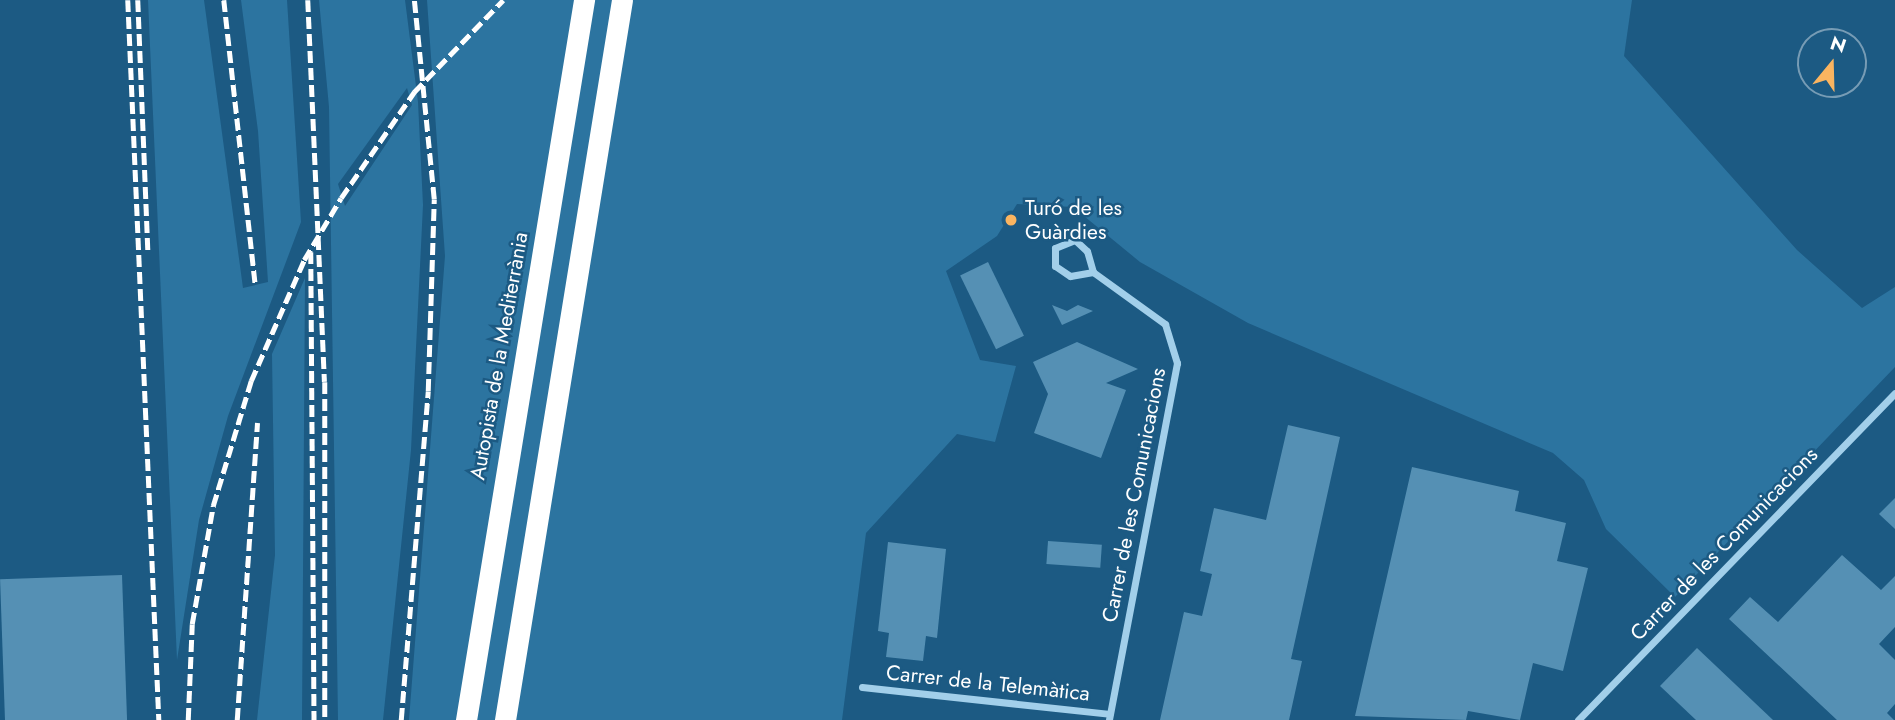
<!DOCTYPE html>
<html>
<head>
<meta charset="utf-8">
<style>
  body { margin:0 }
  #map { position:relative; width:1895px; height:720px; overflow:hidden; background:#1c5a83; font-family:Jost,sans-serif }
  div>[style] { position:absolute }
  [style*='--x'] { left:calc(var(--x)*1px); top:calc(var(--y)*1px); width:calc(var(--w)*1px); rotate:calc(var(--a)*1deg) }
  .green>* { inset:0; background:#2c74a0 }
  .building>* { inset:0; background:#5590b4; transform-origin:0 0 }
  .street>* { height:7px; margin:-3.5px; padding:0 3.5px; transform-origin:3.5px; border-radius:3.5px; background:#a2cfea }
  .highway>* { height:21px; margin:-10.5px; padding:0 10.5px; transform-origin:10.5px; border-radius:10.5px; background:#fff }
  .rail>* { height:4.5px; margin-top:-2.25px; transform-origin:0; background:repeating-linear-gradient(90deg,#fff 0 12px,transparent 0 17px) }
  .dots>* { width:19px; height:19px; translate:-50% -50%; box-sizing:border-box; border:4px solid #1c5a83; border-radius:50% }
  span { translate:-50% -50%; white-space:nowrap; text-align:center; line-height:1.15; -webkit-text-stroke:5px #1c5a83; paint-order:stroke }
  .poi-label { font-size:21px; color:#fff }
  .left { translate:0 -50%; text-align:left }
  .street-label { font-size:21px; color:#fff }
  .north { position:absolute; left:1797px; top:28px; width:70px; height:70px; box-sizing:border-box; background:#1c5a83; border:2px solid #779cb5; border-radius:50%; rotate:19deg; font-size:19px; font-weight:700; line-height:28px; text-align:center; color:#fff }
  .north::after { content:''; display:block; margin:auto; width:24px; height:32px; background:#fab460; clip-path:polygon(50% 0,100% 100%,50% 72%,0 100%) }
</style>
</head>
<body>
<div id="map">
  <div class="green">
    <i style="clip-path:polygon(148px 0,204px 0,243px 288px,268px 282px,258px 131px,241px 0,287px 0,301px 222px,228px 416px,199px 520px,177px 660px)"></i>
    <i style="clip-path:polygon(evenodd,319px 0,405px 0,418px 102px,423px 205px,411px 450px,383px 720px,338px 720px,329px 107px,319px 0,407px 88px,412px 105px,345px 206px,338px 184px,407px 88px)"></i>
    <i style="clip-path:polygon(427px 0,1632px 0,1624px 56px,1797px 250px,1862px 308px,1895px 287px,1895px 367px,1675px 597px,1606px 529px,1584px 480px,1553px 453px,1248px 323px,1140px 262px,1073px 207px,1017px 204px,997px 236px,946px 271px,980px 360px,1016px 366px,995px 442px,957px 434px,866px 533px,842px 720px,409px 720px,445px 256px)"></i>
    <i style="clip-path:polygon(305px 278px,302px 720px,257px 720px,275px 555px,272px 354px)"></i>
  </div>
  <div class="building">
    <i style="left:988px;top:262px;width:82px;height:31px;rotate:64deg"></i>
    <i style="clip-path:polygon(1052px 305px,1067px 311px,1078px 305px,1093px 311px,1062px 325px)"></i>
    <i style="clip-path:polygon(1077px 342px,1138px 369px,1106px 383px,1126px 390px,1101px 458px,1034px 433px,1048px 394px,1033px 362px)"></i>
    <i style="clip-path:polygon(1288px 425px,1340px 437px,1291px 659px,1302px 661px,1289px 720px,1160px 720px,1184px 612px,1202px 616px,1212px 574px,1200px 571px,1214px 508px,1266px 520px)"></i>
    <i style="clip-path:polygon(1412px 467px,1519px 491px,1515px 511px,1566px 523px,1557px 561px,1588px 568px,1563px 671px,1533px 663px,1520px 720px,1468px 711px,1466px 720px,1355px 716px)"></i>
    <i style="clip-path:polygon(1895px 498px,1895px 529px,1879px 514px)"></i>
    <i style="left:1048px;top:541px;width:54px;height:23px;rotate:4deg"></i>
    <i style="clip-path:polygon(888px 542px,946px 549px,937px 638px,926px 636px,923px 661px,886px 657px,889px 633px,878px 631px)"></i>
    <i style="clip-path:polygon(1842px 555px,1881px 590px,1895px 576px,1895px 627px,1879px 644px,1895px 660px,1895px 704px,1887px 713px,1894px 720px,1837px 720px,1729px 619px,1750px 597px,1778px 622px)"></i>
    <i style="left:122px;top:575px;width:145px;height:122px;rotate:88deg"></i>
    <i style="clip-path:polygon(1697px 648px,1773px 720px,1696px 720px,1660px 686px)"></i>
  </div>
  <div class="street">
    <i style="--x:1075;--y:240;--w:16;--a:43"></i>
    <i style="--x:1087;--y:251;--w:22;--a:74"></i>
    <i style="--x:1093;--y:272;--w:23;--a:170"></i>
    <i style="--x:1070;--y:276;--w:18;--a:-146"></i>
    <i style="--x:1055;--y:266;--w:18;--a:-90"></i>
    <i style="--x:1055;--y:248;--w:22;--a:-22"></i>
    <i style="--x:1093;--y:272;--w:89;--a:35.8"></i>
    <i style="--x:1165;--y:324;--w:41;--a:72.9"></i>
    <i style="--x:1177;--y:363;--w:363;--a:100.8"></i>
    <i style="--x:862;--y:687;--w:249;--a:6.2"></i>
    <i style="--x:1578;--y:720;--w:455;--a:-45.9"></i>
  </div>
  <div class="highway">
    <i style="--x:466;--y:720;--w:730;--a:-80.69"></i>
    <i style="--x:505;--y:720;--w:729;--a:-80.77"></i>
  </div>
  <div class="rail">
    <i style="--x:128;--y:0;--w:721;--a:87.53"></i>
    <i style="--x:138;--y:0;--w:252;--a:87.7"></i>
    <i style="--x:224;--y:0;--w:285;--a:83.7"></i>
    <i style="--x:308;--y:0;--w:382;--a:87.5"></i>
    <i style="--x:325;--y:382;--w:338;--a:90"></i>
    <i style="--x:311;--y:252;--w:468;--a:89.6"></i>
    <i style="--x:188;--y:720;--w:96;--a:-87.6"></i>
    <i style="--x:192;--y:624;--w:120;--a:-79.9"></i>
    <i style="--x:213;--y:506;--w:131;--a:-73.1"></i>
    <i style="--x:251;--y:381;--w:132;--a:-66.3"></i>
    <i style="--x:304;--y:260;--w:72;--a:-59.2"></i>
    <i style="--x:341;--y:198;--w:129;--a:-55.4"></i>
    <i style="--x:414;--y:92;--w:128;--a:-45.9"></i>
    <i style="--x:237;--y:720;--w:298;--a:-86.1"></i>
    <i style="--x:401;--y:720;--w:330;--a:-85.3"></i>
    <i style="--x:428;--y:391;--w:192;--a:-88.2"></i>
    <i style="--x:434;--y:199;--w:200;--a:-95.7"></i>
  </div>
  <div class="dots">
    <i style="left:1011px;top:220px;background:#fab460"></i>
  </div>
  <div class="poi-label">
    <span class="left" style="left:1025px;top:220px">Turó de les<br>Guàrdies</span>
  </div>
  <div class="street-label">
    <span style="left:499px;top:356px;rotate:-80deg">Autopista de la Mediterrània</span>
    <span style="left:1134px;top:495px;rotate:-79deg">Carrer de les Comunicacions</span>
    <span style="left:1724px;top:544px;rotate:-46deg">Carrer de les Comunicacions</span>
    <span style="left:988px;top:683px;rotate:6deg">Carrer de la Telemàtica</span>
  </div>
  <div class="north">N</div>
</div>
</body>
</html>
